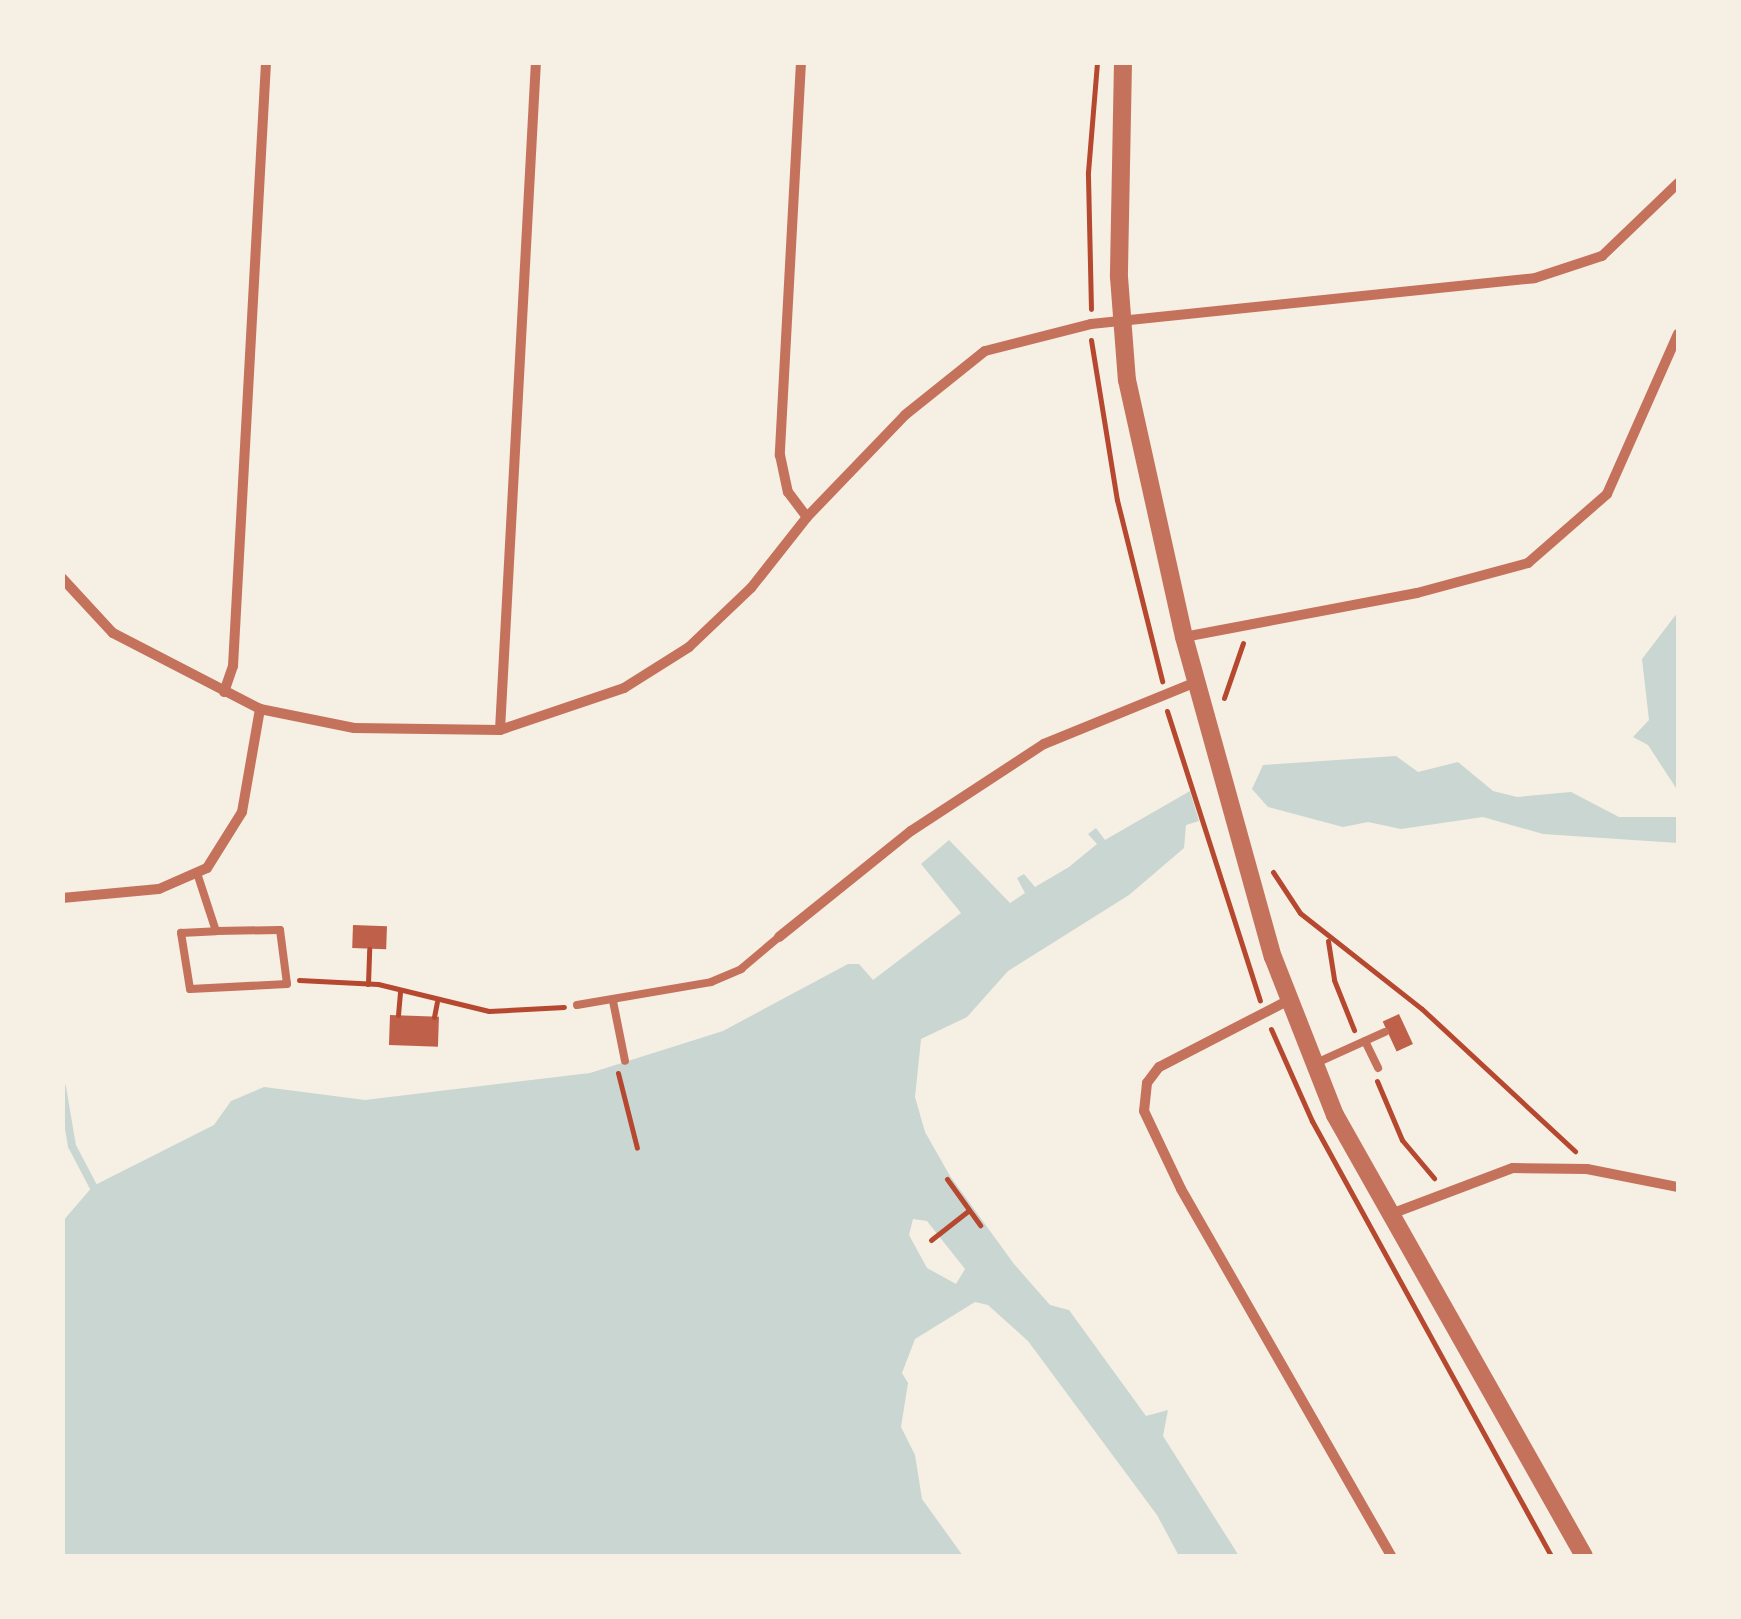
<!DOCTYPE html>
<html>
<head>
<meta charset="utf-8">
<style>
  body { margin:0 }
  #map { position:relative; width:1741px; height:1619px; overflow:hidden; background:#f6efe4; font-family:Karla,sans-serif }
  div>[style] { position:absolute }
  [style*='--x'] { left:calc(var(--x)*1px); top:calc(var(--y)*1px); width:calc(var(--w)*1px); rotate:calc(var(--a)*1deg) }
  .water>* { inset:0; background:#c9d6d2 }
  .stream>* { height:8px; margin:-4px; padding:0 4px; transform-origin:4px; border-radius:4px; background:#c9d6d2 }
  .building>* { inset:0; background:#bf614a; transform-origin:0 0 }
  .path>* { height:5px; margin:-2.5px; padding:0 2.5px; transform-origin:2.5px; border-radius:2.5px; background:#b5482f }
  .service>* { height:8px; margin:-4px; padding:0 4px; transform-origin:4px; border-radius:4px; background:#c5725c }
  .minor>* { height:10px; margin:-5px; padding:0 5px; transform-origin:5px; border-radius:5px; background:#c5725c }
  .tertiary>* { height:18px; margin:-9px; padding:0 9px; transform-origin:9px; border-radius:9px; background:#c5725c }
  span { translate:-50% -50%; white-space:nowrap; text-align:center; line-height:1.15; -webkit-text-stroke:8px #f6efe4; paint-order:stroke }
  .frame { position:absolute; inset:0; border:65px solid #f6efe4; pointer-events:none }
</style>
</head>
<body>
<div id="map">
  <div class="water">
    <i style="clip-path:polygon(1678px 612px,1678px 791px,1648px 745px,1633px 737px,1649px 720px,1642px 659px)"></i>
    <i style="clip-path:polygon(1396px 756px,1418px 772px,1458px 762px,1493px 791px,1517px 797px,1571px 792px,1619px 817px,1678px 817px,1678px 843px,1543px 834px,1483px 817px,1401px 829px,1368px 822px,1343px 827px,1268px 807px,1252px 789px,1263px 765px)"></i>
    <i style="clip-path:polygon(evenodd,1190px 791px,1199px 821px,1186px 825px,1184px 848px,1129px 895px,1008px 971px,967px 1017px,921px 1039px,915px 1097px,925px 1132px,950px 1176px,1014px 1264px,1050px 1305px,1069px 1310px,1146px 1416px,1168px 1410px,1163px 1436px,1239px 1556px,1179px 1556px,1157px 1515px,1028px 1341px,988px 1305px,975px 1302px,915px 1339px,902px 1373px,908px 1383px,901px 1427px,915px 1455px,922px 1499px,963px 1556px,63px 1556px,63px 1221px,93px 1186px,214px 1125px,231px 1101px,264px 1087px,365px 1100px,590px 1073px,723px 1031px,848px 964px,859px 964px,873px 980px,961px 913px,921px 864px,949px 840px,1010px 903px,1025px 893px,1017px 878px,1024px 874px,1035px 887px,1069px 867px,1097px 844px,1088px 834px,1096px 828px,1105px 840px,1190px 791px,913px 1219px,927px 1221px,965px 1269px,956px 1284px,927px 1268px,909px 1235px,913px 1219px)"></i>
  </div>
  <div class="stream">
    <i style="--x:62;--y:1087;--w:60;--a:80.4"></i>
    <i style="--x:72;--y:1146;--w:45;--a:62.3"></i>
  </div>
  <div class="building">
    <i style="left:353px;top:925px;width:34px;height:23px;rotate:2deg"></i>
    <i style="left:1399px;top:1014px;width:33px;height:18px;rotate:65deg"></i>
    <i style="left:390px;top:1015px;width:49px;height:30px;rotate:2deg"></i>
  </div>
  <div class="path">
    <i style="--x:1091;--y:309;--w:137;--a:-91.3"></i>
    <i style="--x:1088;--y:172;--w:110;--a:-85.3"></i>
    <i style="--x:1091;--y:340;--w:162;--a:80.8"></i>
    <i style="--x:1117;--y:500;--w:187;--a:76"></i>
    <i style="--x:1224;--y:698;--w:58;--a:-70.9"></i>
    <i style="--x:1167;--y:711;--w:304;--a:72.2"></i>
    <i style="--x:1273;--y:872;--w:49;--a:56.6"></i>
    <i style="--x:1300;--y:913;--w:155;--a:38.2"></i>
    <i style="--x:1422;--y:1009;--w:209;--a:42.9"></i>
    <i style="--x:1328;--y:941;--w:39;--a:81"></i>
    <i style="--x:1334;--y:980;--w:54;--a:68.2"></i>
    <i style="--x:299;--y:980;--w:79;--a:2.9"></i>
    <i style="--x:378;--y:984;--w:114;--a:13.7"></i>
    <i style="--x:489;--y:1011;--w:75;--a:-3.1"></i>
    <i style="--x:368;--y:984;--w:35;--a:-88"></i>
    <i style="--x:398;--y:1015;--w:24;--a:-85"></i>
    <i style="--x:434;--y:1017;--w:15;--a:-79"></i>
    <i style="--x:1271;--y:1029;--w:101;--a:66"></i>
    <i style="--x:1312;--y:1121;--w:496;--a:61.2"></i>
    <i style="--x:618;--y:1073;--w:77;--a:75.8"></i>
    <i style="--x:1377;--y:1081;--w:64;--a:67"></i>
    <i style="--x:1402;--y:1140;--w:50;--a:49.9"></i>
    <i style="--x:947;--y:1179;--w:57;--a:54.3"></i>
    <i style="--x:931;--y:1240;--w:47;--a:-38.1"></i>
  </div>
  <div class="service">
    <i style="--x:197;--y:873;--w:61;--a:71.9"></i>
    <i style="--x:216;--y:931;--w:64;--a:-0.9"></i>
    <i style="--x:280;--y:930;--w:54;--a:82.6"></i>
    <i style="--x:287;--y:984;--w:97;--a:177"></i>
    <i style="--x:190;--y:989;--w:57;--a:-99.1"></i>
    <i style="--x:181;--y:933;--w:35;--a:-3"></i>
    <i style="--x:613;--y:1001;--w:61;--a:78.7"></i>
    <i style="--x:577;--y:1005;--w:136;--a:-9.7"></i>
    <i style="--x:711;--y:982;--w:33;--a:-23"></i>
    <i style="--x:741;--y:969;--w:50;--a:-40.1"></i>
    <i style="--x:1365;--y:1041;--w:30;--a:64"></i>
    <i style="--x:1314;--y:1064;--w:78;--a:-24.3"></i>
  </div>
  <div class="minor">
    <i style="--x:801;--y:62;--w:394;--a:93.1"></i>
    <i style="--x:780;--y:455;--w:38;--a:78"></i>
    <i style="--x:788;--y:492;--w:31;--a:53"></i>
    <i style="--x:62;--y:578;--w:75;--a:47.2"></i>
    <i style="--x:113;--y:633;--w:165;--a:27.3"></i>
    <i style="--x:260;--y:709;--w:96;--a:11.4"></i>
    <i style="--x:354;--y:728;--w:146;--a:0.8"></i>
    <i style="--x:500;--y:730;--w:131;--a:-18.7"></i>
    <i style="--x:624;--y:688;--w:77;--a:-32.2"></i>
    <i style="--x:689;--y:647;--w:86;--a:-43.6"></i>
    <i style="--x:751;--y:588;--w:90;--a:-51.7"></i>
    <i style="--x:807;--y:517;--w:141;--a:-46.1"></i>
    <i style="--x:905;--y:415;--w:102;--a:-38.7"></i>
    <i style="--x:985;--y:351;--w:109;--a:-14.3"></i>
    <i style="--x:1091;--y:324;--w:446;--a:-5.9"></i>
    <i style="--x:1535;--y:278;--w:71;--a:-18.2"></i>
    <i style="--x:1602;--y:256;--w:105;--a:-43.8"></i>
    <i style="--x:1184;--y:637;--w:237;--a:-10.7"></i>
    <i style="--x:1417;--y:593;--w:115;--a:-15.1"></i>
    <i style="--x:1528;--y:563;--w:105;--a:-41.1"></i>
    <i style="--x:1607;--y:494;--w:175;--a:-66.1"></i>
    <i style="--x:224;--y:692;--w:28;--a:-71"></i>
    <i style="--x:233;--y:666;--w:605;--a:-86.87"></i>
    <i style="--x:500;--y:730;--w:669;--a:-86.92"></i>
    <i style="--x:62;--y:898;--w:97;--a:-5.3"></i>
    <i style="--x:159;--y:889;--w:52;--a:-23.6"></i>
    <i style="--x:207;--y:868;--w:66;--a:-58"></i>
    <i style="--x:242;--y:812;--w:105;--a:-80.1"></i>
    <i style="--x:779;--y:937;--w:169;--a:-38.8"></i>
    <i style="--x:911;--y:831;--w:159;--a:-33.2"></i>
    <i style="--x:1044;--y:744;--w:164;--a:-22.2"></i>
    <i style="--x:1289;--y:1000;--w:146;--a:152.7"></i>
    <i style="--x:1159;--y:1067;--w:20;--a:127"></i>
    <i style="--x:1147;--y:1083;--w:28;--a:96"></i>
    <i style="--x:1144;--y:1111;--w:86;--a:64.6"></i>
    <i style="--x:1181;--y:1189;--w:423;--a:60.2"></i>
    <i style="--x:1391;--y:1214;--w:130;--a:-20.7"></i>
    <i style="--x:1513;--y:1168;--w:74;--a:0.8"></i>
    <i style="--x:1587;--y:1169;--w:93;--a:11.2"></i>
  </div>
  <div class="tertiary">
    <i style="--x:1123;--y:62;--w:215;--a:91.1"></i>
    <i style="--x:1119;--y:277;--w:103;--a:85.6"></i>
    <i style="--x:1127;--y:380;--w:263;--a:77.5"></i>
    <i style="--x:1184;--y:637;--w:332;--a:74.5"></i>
    <i style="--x:1273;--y:957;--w:170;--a:68.6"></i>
    <i style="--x:1335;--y:1115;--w:506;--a:60.55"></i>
  </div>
  <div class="frame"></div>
</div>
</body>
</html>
